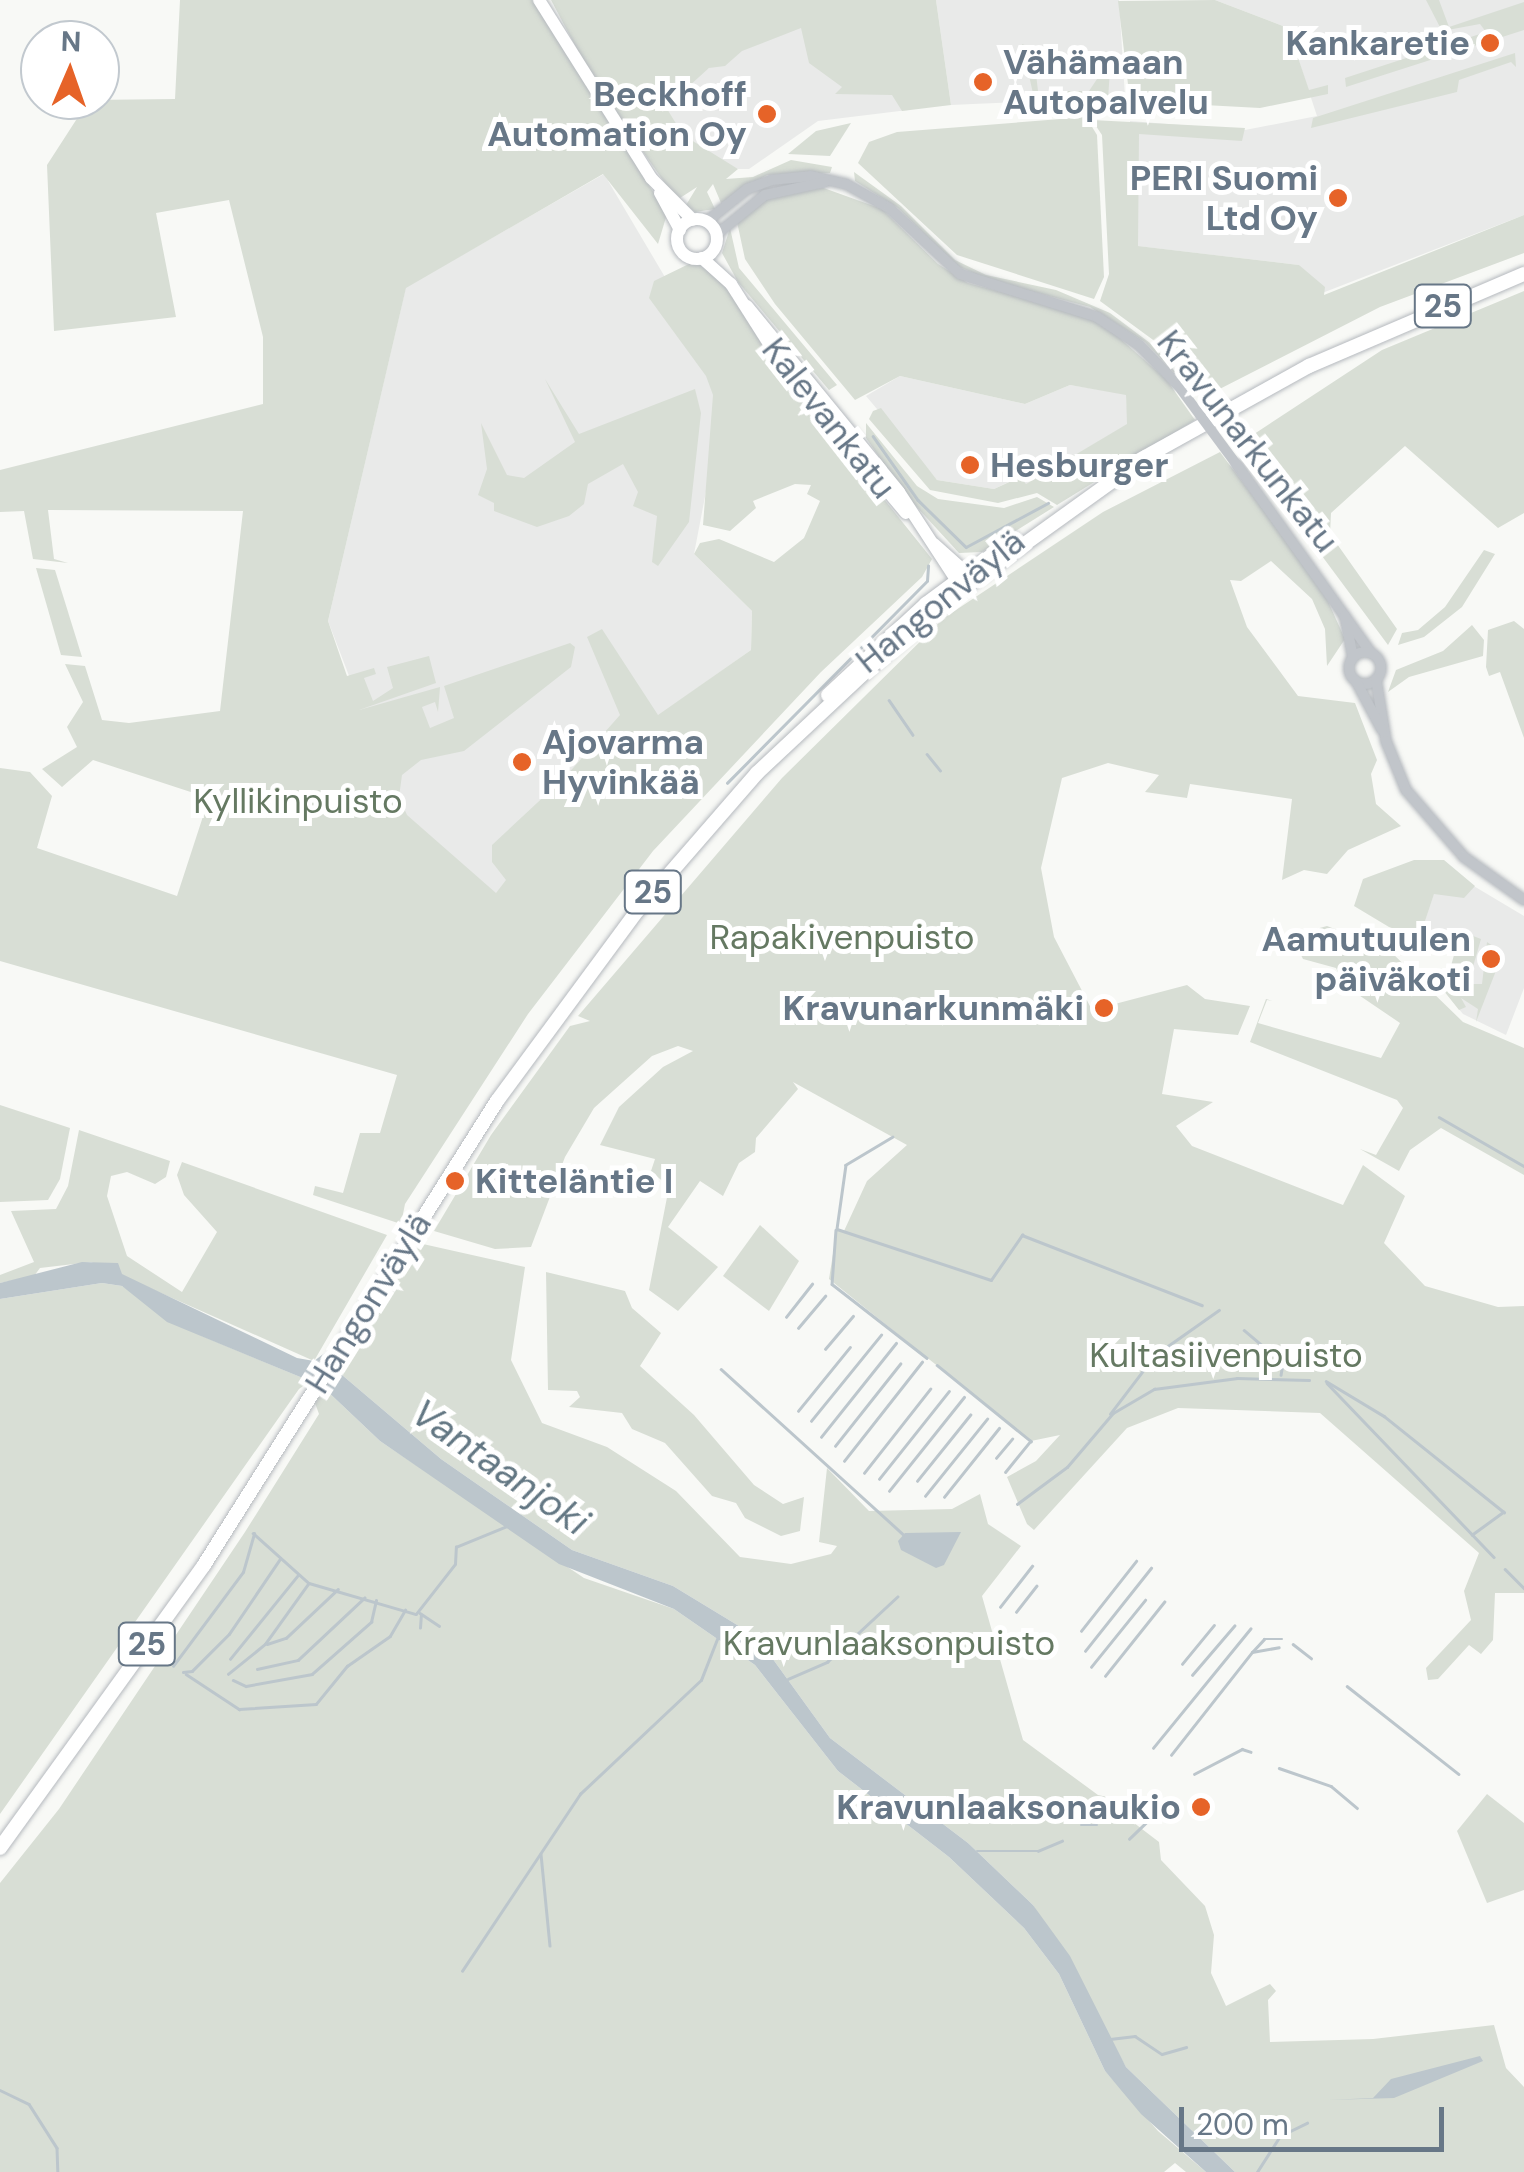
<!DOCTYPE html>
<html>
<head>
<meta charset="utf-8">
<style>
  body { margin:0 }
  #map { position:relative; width:1524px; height:2172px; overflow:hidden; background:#f8f9f6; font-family:"DM Sans",sans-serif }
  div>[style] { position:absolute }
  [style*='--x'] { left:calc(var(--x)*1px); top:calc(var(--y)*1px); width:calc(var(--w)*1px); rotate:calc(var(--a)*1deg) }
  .built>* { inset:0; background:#e9eae9 }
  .green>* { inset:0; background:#d8ded5 }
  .water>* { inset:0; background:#bcc6cc }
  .stream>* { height:2.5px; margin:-1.25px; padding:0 1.25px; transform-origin:1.25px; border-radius:1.25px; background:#bcc6cc }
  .roads { filter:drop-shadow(0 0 2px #b5b9be) drop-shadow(0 0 2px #b5b9be) }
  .minor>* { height:10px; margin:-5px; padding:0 5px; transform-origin:5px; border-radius:5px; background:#c1c5ca }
  .minor>.ring { margin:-5px; padding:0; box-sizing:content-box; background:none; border:10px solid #c1c5ca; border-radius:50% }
  .major>* { height:12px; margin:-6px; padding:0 6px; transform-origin:6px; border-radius:6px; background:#fff }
  .major>.ring { margin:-6px; padding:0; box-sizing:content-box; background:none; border:12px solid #fff; border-radius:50% }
  .highway>* { height:14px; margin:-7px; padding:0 7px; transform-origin:7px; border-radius:7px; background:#fff }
  .minor-bridge>* { height:10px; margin:-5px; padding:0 5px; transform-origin:5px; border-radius:5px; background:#c1c5ca }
  .dots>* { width:28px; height:28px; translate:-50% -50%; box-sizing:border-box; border:5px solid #fff; border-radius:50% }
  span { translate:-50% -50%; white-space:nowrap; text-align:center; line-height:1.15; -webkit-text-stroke:10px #fff; paint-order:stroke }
  .shield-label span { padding:2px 8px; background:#fff; border:2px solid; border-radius:8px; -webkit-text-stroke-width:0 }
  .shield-label { font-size:32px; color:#677787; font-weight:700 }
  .poi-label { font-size:35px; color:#677787; font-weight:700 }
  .right { translate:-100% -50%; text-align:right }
  .left { translate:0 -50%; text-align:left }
  .street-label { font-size:35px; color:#677787 }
  .park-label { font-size:35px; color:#657962 }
  .water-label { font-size:38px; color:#637783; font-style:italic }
  .north { position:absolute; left:20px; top:20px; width:100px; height:100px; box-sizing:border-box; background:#fff; border:2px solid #c2c9cf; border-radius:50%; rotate:2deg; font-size:28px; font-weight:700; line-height:40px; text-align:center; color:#677787 }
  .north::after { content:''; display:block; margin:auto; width:35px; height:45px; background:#e66328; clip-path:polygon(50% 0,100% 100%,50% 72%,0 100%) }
  .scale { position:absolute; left:1179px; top:2107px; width:265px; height:45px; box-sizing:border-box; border:5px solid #677787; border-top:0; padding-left:12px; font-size:30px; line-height:35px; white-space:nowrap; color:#677787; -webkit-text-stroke:8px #fff; paint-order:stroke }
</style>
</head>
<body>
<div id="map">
  <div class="built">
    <i style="clip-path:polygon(936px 0,1119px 0,1125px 97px,951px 105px)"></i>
    <i style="clip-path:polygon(1215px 0,1524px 0,1524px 215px,1317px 295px,1299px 265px,1137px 246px,1130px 121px,1245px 130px,1317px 116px,1288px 28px)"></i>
    <i style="clip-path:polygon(796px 12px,892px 49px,908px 110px,818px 121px,749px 169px,738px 169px,685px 144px,650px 106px)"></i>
    <i style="clip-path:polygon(604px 174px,727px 382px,694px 554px,752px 611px,751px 650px,658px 716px,646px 699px,496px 894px,404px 819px,328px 621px,406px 287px)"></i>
    <i style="clip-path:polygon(900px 376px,1025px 404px,1070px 385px,1126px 394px,1128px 424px,1025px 485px,1019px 477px,994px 489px,937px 480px,866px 396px)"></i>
    <i style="clip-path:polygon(1467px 882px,1524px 916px,1524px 988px,1506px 1035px,1463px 1014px,1444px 991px,1460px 951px,1419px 938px,1434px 893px)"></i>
  </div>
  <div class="green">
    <i style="clip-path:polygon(180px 0,533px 0,667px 214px,658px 244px,603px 174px,406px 288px,328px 621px,347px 676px,374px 668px,376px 674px,364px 678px,373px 701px,393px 688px,387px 667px,429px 656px,436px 683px,359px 710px,440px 687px,438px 712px,435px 702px,422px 707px,430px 728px,454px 718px,444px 686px,570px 643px,575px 647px,571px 667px,464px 751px,421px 760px,402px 775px,399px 797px,407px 815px,496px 893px,506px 880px,492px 862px,492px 845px,566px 776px,620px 715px,587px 637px,602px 629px,658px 715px,751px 650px,752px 611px,694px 554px,700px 543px,719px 539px,774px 562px,804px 538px,820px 501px,807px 494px,811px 485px,795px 484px,753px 501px,756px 508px,730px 531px,703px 525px,713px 395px,706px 376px,649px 298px,654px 281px,695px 261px,726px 285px,767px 353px,932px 559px,922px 577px,821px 672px,653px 851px,528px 1014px,405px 1204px,401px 1224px,313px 1195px,315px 1186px,343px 1193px,360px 1133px,380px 1133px,397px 1075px,0 961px,0 768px,30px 772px,52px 796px,37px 848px,177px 896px,209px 798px,93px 760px,62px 787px,42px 769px,77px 747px,67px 727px,83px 702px,65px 664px,85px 666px,102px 720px,129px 723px,220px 711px,243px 511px,48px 510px,54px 559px,68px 563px,33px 559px,24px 511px,0 512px,0 470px,263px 404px,263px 337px,229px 200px,156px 213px,176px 317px,54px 331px,47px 165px,89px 100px,175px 99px)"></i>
    <i style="clip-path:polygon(551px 0,936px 0,951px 105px,902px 111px,892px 95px,835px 94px,842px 87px,809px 63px,801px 28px,742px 51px,725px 66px,709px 68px,678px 96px,661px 99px,683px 135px,738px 169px,726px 179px,753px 177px,791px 160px,832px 167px,830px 173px,767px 175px,721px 203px,713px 184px,707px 192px,715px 209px,695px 212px,686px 205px,697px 187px,680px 198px,667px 186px,596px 85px)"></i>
    <i style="clip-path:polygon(1215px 0,1288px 28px,1309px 90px,1328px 85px,1328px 94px,1260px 108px,1130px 101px,1118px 1px)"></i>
    <i style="clip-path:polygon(1426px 0,1439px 0,1449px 27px,1524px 2px,1524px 30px,1346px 87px,1345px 78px,1486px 32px,1480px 24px,1442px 31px)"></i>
    <i style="clip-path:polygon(1022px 44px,1033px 48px,1038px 91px,1089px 91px,1105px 67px,1110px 70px,1108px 99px,1034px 98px)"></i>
    <i style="clip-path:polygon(1515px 53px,1516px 67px,1511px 62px,1459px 80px,1457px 92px,1311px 128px,1313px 118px)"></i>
    <i style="clip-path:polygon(1086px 117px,1097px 135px,1104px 277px,1094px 299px,957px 255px,858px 163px,869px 142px,897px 132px)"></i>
    <i style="clip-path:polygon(1092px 120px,1245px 128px,1242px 141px,1139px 134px,1138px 246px,1299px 265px,1325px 287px,1324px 295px,1524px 215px,1524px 253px,1380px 307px,1202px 398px,1160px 345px,1100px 301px,1109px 274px,1102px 135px)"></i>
    <i style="clip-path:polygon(851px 123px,830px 156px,788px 154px,816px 131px)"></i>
    <i style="clip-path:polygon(854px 172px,901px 206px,955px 260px,986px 275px,1056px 290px,1110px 313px,1154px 346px,1186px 385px,1145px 342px,1090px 307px,992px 281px,957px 266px,898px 208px,855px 181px)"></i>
    <i style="clip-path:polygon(821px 187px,882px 209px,938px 264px,968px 283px,1076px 312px,1108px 328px,1166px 379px,1195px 420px,1057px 505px,1037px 493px,998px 503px,930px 490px,869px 419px,873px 411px,881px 408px,937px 480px,994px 489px,1020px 477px,1026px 484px,1127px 424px,1126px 395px,1070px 385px,1025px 404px,900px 376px,855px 400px,775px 304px,745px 259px,737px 222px,767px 197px)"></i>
    <i style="clip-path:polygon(730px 228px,739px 268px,837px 385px,829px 390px,738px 282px,722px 253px)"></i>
    <i style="clip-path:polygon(1524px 291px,1524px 513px,1498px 528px,1405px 446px,1331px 513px,1330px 534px,1397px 629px,1388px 645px,1239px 444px,1382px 350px)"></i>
    <i style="clip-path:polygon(545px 379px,579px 434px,695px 389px,701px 413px,689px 522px,658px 566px,652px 562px,657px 516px,633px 506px,638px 492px,623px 464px,588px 484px,584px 504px,569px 516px,537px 527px,494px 511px,494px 503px,478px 495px,487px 469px,481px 423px,507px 475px,524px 478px,575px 442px)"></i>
    <i style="clip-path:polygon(866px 423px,917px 486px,938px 499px,1004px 508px,1037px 497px,1054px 507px,982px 552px,959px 553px,904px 493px,866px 438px)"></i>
    <i style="clip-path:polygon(1220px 452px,1322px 588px,1345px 639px,1327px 666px,1325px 629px,1312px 599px,1271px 561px,1241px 581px,1230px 580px,1247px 627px,1298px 696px,1355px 703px,1377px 760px,1371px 774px,1376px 804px,1401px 826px,1348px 850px,1327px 874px,1304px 870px,1282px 880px,1292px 799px,1190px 784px,1187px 798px,1145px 792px,1159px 775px,1108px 763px,1062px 778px,1041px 868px,1054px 937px,1092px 1010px,1187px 985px,1205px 999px,1250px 1006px,1238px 1035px,1174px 1029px,1162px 1094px,1213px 1102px,1176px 1126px,1192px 1146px,1343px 1205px,1363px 1165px,1405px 1196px,1384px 1243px,1425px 1286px,1498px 1307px,1524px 1306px,1524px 1593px,1495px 1593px,1493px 1640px,1481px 1654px,1469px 1645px,1438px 1679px,1428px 1680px,1426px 1668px,1471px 1620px,1464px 1591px,1479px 1553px,1320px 1413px,1178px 1408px,1127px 1428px,1034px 1530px,1027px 1524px,1007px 1477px,1036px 1461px,1060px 1435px,1031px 1441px,829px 1279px,837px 1229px,844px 1231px,867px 1181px,907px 1145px,793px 1082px,798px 1089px,756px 1138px,755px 1152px,739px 1163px,723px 1196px,700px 1181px,668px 1227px,718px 1267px,678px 1311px,649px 1290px,669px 1187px,651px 1171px,655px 1159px,600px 1145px,619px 1107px,663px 1067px,693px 1051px,678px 1046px,652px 1056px,594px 1108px,565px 1157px,531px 1247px,495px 1249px,434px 1231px,491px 1135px,570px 1026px,590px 1021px,578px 1016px,782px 778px,944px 618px,1103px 512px)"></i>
    <i style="clip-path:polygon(1484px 550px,1495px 554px,1462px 607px,1424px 637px,1398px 645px,1402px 633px,1418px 630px,1445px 607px)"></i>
    <i style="clip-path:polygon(36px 568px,55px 570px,82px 657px,61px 655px)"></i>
    <i style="clip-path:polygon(1514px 621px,1524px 629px,1524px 738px,1500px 672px,1489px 676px,1486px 667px,1488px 630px)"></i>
    <i style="clip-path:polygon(1472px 625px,1484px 640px,1483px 656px,1409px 677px,1388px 692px,1396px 670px,1443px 651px)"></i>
    <i style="clip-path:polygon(1414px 860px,1444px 860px,1475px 886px,1464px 898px,1434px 894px,1423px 927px,1425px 935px,1442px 941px,1446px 936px,1444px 947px,1389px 927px,1354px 906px,1363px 879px)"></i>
    <i style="clip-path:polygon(1327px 926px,1389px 950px,1463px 1022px,1524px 1048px,1524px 1175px,1441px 1128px,1410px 1150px,1399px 1171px,1360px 1149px,1376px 1155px,1403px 1108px,1397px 1100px,1250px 1042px,1266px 999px,1273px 1001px,1267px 1000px,1258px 1023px,1381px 1058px,1400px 1023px,1344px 985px,1336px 968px,1303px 959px,1295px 943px,1301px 933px)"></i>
    <i style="clip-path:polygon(1468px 934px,1481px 939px,1468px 984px,1482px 984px,1487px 942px,1503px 953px,1501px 960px,1491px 957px,1499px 963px,1476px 1022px,1478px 1009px,1461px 998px,1466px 1007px,1459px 1010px,1444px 991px,1459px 937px)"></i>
    <i style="clip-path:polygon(0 1105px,70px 1128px,60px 1179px,48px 1200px,0 1202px)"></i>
    <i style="clip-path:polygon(79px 1130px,170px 1161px,166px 1177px,155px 1184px,127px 1172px,111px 1176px,107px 1196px,127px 1256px,182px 1292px,217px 1232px,184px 1195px,177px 1175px,182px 1162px,387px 1235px,314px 1361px,91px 1262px,40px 1268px,34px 1276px,0 1283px,0 1275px,34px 1262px,11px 1211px,56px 1209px,68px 1186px)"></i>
    <i style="clip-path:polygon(760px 1225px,799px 1261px,769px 1311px,723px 1276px)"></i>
    <i style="clip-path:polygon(414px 1242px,525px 1267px,511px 1360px,542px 1423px,607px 1447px,676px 1491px,740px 1557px,791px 1564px,831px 1554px,837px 1546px,819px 1542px,827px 1468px,869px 1511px,952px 1509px,980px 1494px,988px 1524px,1021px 1546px,982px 1596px,1023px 1740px,1098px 1795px,1122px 1800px,1121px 1813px,1159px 1842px,1161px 1860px,1205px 1906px,1214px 1935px,1211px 1973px,1226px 2006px,1270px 1984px,1276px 1991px,1268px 2000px,1270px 2042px,1373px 2039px,1494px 2025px,1506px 2068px,1524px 2087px,1524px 2172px,1235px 2172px,1126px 2067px,1033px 1905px,968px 1843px,830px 1738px,757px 1637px,673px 1586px,572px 1550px,441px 1459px,335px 1369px,417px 1249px)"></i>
    <i style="clip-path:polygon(546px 1272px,625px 1291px,632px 1308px,661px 1333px,640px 1366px,694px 1415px,754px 1485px,783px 1504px,804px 1497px,800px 1531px,781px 1536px,745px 1518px,736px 1503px,712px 1496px,665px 1443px,632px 1429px,622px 1413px,569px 1407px,580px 1397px,577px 1391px,548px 1390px)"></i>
    <i style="clip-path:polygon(102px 1283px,122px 1286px,202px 1336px,310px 1381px,299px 1389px,0 1814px,0 1299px)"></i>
    <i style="clip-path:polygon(324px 1388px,380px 1441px,584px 1578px,674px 1609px,755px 1665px,838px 1771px,949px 1857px,1024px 1928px,1059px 1974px,1105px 2071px,1158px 2131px,1206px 2172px,1186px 2172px,1175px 2163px,1164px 2172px,0 2172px,0 1883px,59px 1809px,245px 1532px,319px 1414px,315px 1403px)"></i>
    <i style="clip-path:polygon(1487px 1794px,1524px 1823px,1524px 1890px,1487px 1903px,1457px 1831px)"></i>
  </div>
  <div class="water">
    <i style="clip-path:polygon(82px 1262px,118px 1263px,122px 1274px,297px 1358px,314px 1361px,330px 1349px,310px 1381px,167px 1322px,122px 1286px,102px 1283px,0 1299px,0 1283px)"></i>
    <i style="clip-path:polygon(335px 1369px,441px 1459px,572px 1550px,673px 1586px,757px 1637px,830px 1738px,968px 1843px,1033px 1905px,1070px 1956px,1126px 2067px,1235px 2172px,1206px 2172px,1141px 2114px,1105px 2071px,1059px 1974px,1024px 1928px,949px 1857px,838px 1771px,755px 1665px,674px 1609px,559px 1564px,380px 1441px,324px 1388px)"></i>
    <i style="clip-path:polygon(961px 1532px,944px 1565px,936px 1568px,901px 1550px,898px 1541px,905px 1533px)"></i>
    <i style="clip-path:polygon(1480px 2056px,1483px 2061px,1394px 2098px,1328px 2100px,1373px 2098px,1391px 2079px)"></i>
  </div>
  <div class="stream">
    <i style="--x:873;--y:436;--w:78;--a:54.9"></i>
    <i style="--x:918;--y:500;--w:67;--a:44.4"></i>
    <i style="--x:966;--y:547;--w:93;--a:-28.2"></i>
    <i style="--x:889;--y:700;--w:42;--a:55.6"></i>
    <i style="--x:927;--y:754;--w:21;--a:51"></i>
    <i style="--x:727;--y:783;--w:284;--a:-45.3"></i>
    <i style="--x:927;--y:581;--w:15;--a:-86"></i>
    <i style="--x:1439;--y:1117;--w:98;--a:30"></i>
    <i style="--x:893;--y:1137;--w:55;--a:149.2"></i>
    <i style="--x:846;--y:1165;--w:65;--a:98"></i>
    <i style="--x:837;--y:1229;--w:162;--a:18.3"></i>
    <i style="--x:991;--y:1280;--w:55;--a:-55.4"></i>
    <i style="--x:1022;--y:1235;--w:193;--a:21.3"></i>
    <i style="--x:836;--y:1230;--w:54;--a:94.2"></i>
    <i style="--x:832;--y:1284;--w:120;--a:37.9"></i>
    <i style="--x:786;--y:1317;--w:42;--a:-51.8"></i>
    <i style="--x:798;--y:1328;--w:42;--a:-49.8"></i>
    <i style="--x:1244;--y:1330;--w:51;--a:40.2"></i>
    <i style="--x:1283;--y:1363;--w:12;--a:99"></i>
    <i style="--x:825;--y:1349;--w:43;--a:-49.7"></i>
    <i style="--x:937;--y:1365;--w:121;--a:39"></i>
    <i style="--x:1031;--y:1441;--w:40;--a:129"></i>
    <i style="--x:721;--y:1369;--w:246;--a:42.2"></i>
    <i style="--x:1326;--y:1381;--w:68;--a:31.1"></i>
    <i style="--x:1384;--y:1416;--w:154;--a:38.7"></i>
    <i style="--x:1504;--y:1512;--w:39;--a:144"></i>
    <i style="--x:1327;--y:1383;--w:241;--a:46.2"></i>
    <i style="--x:798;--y:1411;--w:82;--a:-50.9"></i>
    <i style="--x:1110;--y:1414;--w:74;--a:-52.7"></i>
    <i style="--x:1155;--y:1355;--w:78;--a:-35.1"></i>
    <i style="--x:811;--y:1421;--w:111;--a:-50.9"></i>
    <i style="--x:821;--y:1437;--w:120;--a:-51.4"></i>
    <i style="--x:835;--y:1446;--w:105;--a:-51.6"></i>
    <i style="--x:996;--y:1458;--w:25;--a:-50"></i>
    <i style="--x:844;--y:1461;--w:126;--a:-51.8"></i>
    <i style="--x:864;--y:1473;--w:107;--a:-51.8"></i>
    <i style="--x:879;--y:1479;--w:112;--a:-51.5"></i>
    <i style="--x:917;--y:1481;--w:85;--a:-51.2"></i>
    <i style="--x:889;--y:1491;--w:120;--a:-51.4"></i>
    <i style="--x:925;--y:1496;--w:99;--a:-51.2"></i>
    <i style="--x:944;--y:1497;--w:88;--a:-51.4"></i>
    <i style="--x:1017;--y:1504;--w:62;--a:-36.5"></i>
    <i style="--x:1067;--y:1467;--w:71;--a:-49.6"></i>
    <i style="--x:1113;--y:1413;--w:48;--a:-30.3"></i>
    <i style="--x:1154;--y:1389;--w:84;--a:-7.5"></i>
    <i style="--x:1237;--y:1378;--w:72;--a:1.6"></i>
    <i style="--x:253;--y:1533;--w:75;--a:41.8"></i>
    <i style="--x:309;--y:1583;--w:111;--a:16.2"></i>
    <i style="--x:416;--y:1614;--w:63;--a:-52"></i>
    <i style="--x:455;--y:1564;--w:17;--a:-87"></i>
    <i style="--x:456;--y:1547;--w:55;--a:-22.4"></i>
    <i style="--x:1505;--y:1569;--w:27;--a:45"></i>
    <i style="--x:1000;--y:1607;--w:52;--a:-52"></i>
    <i style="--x:1016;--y:1612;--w:33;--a:-52"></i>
    <i style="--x:420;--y:1613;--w:23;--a:34"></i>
    <i style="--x:420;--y:1628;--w:13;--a:-86"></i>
    <i style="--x:1081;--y:1631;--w:89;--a:-51.8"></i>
    <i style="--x:267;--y:1644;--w:20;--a:-18"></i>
    <i style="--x:286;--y:1638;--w:71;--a:-43.3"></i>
    <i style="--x:1293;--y:1644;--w:23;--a:38"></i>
    <i style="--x:1085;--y:1651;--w:106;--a:-51.5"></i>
    <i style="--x:1253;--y:1651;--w:16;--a:-47"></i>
    <i style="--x:1264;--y:1639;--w:18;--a:0"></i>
    <i style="--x:230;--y:1659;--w:108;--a:-51"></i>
    <i style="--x:1182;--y:1664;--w:50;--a:-50.6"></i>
    <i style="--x:173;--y:1666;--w:117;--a:-53.3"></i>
    <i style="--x:243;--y:1572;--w:40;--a:-74"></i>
    <i style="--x:1091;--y:1667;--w:86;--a:-51.1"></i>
    <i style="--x:257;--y:1669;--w:42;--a:-12.4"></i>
    <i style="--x:298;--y:1660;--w:91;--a:-43.2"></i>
    <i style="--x:183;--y:1672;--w:9;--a:-6"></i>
    <i style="--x:192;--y:1671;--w:52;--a:-45"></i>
    <i style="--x:229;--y:1634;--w:91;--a:-55.8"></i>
    <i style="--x:186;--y:1674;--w:64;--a:33.4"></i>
    <i style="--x:239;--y:1709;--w:77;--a:-3.7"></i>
    <i style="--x:316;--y:1704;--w:49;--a:-50.8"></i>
    <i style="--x:347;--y:1666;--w:52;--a:-34.9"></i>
    <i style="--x:390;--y:1636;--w:30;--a:-60"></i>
    <i style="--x:228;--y:1674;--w:48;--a:-39"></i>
    <i style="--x:265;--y:1644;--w:74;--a:-54.4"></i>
    <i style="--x:1192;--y:1675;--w:65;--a:-49.4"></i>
    <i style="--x:1105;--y:1676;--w:95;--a:-51.4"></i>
    <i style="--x:788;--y:1679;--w:43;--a:-23.6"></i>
    <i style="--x:827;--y:1662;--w:96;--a:-42.9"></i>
    <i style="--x:233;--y:1680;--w:14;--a:25"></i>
    <i style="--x:246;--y:1686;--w:67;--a:-10.3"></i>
    <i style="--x:312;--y:1674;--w:79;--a:-41.4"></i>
    <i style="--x:371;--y:1622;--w:22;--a:-77"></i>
    <i style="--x:1347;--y:1686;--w:142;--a:38.2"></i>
    <i style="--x:1153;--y:1748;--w:154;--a:-50.8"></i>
    <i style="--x:1171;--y:1755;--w:131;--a:-51.8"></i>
    <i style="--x:1252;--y:1652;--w:27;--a:-10"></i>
    <i style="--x:1279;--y:1768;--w:55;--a:19.1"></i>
    <i style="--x:1331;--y:1786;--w:34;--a:40"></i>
    <i style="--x:1194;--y:1774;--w:54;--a:-27.5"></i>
    <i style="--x:1242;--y:1749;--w:9;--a:18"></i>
    <i style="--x:1081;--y:1825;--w:16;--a:0"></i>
    <i style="--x:1129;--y:1839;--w:46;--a:-44.1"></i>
    <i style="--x:977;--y:1851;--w:61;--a:0"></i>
    <i style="--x:1038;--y:1851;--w:26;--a:-23"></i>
    <i style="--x:541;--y:1854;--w:92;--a:84.4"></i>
    <i style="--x:462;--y:1971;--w:213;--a:-56.3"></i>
    <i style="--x:580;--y:1794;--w:166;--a:-43.3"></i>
    <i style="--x:701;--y:1680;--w:49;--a:-68.6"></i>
    <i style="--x:1110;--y:2039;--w:25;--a:-7"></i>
    <i style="--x:1135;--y:2036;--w:32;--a:34"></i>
    <i style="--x:1162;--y:2054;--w:25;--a:-16"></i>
    <i style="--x:0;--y:2090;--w:32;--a:26"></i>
    <i style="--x:29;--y:2104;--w:52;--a:57.5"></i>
    <i style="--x:57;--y:2148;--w:24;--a:88"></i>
    <i style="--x:1257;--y:2172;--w:43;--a:-57.4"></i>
    <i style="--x:1280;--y:2136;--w:30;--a:-26"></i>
  </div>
  <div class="roads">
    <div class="minor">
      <i style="--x:706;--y:222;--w:53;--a:-38.8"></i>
      <i style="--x:747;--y:189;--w:27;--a:-20"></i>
      <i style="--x:772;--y:180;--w:39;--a:-6"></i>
      <i style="--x:811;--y:176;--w:36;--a:13"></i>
      <i style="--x:846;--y:184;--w:49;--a:29.2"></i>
      <i style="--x:889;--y:208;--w:97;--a:42.9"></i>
      <i style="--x:960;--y:274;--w:144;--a:17.4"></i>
      <i style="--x:1097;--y:317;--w:50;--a:33.7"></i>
      <i style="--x:1139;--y:345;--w:54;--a:45.7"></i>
      <i style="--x:716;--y:235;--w:63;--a:-39.2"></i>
      <i style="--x:765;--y:195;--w:61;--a:-12.2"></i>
      <i style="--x:1237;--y:465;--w:231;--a:54.5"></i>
      <i style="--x:1345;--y:616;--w:43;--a:79.2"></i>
      <i class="ring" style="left:1349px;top:652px;width:22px;height:22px"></i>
      <i style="--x:1376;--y:679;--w:63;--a:80.8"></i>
      <i style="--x:1386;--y:741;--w:53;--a:67.8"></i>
      <i style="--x:1406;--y:790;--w:89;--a:49.1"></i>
      <i style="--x:1464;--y:857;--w:74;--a:35.6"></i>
      <i style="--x:1356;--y:681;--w:55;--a:62"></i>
    </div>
    <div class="major">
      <i style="--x:539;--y:0;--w:210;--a:57.8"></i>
      <i style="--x:651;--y:178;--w:59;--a:45"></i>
      <i style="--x:660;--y:193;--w:42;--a:61.6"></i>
      <i class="ring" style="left:677px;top:219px;width:28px;height:28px"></i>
      <i style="--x:702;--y:258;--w:39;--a:42"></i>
      <i style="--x:731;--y:284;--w:101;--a:57.6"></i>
      <i style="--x:785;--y:369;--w:188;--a:50"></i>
      <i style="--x:747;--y:306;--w:240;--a:50.7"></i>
      <i style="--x:899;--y:492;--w:113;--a:56.9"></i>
      <i style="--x:934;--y:544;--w:51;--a:41.8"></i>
    </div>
    <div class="highway">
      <i style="--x:1138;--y:461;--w:196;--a:-29.1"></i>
      <i style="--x:1309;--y:366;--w:234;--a:-23.2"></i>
      <i style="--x:828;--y:695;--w:134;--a:-42.9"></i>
      <i style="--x:926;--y:604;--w:109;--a:-36.5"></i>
      <i style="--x:0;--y:1848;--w:349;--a:-54.2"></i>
      <i style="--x:204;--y:1565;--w:549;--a:-57.73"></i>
      <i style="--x:497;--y:1101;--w:237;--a:-53.6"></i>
      <i style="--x:638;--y:910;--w:181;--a:-49"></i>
      <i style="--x:757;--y:773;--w:151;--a:-43.1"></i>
      <i style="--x:867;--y:670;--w:125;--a:-40.5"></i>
      <i style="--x:962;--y:589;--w:226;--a:-35.7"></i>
    </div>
  </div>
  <div class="minor-bridge">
    <i style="--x:1177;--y:384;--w:101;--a:53.5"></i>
  </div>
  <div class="dots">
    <i style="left:1490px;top:43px;background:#e66328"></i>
    <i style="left:983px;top:82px;background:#e66328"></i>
    <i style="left:767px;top:114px;background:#e66328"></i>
    <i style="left:1338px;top:198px;background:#e66328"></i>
    <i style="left:970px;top:465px;background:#e66328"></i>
    <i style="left:522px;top:762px;background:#e66328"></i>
    <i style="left:1491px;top:959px;background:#e66328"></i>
    <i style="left:1104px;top:1008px;background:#e66328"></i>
    <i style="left:455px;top:1181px;background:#e66328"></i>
    <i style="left:1201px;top:1807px;background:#e66328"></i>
  </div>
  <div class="shield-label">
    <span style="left:1443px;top:306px">25</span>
    <span style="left:653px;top:892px">25</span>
    <span style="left:147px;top:1644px">25</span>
  </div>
  <div class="poi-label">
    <span class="right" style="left:1470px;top:43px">Kankaretie</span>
    <span class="left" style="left:1003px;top:82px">Vähämaan<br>Autopalvelu</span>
    <span class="right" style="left:747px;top:114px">Beckhoff<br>Automation Oy</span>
    <span class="right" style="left:1318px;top:198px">PERI Suomi<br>Ltd Oy</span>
    <span class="left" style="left:990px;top:465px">Hesburger</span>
    <span class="left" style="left:542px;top:762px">Ajovarma<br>Hyvinkää</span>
    <span class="right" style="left:1471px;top:959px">Aamutuulen<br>päiväkoti</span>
    <span class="right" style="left:1084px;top:1008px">Kravunarkunmäki</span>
    <span class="left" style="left:475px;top:1181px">Kitteläntie I</span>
    <span class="right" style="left:1181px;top:1807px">Kravunlaaksonaukio</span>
  </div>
  <div class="street-label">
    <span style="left:829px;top:418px;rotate:52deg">Kalevankatu</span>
    <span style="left:1248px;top:441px;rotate:52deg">Kravunarkunkatu</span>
    <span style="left:940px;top:601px;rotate:-39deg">Hangonväylä</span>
    <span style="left:368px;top:1303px;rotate:-58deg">Hangonväylä</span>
  </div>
  <div class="park-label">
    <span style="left:298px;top:801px">Kyllikinpuisto</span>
    <span style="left:842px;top:937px">Rapakivenpuisto</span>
    <span style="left:1226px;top:1355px">Kultasiivenpuisto</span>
    <span style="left:889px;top:1643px">Kravunlaaksonpuisto</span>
  </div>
  <div class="water-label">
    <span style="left:500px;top:1468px;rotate:35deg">Vantaanjoki</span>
  </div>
  <div class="north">N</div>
  <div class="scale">200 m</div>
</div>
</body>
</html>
